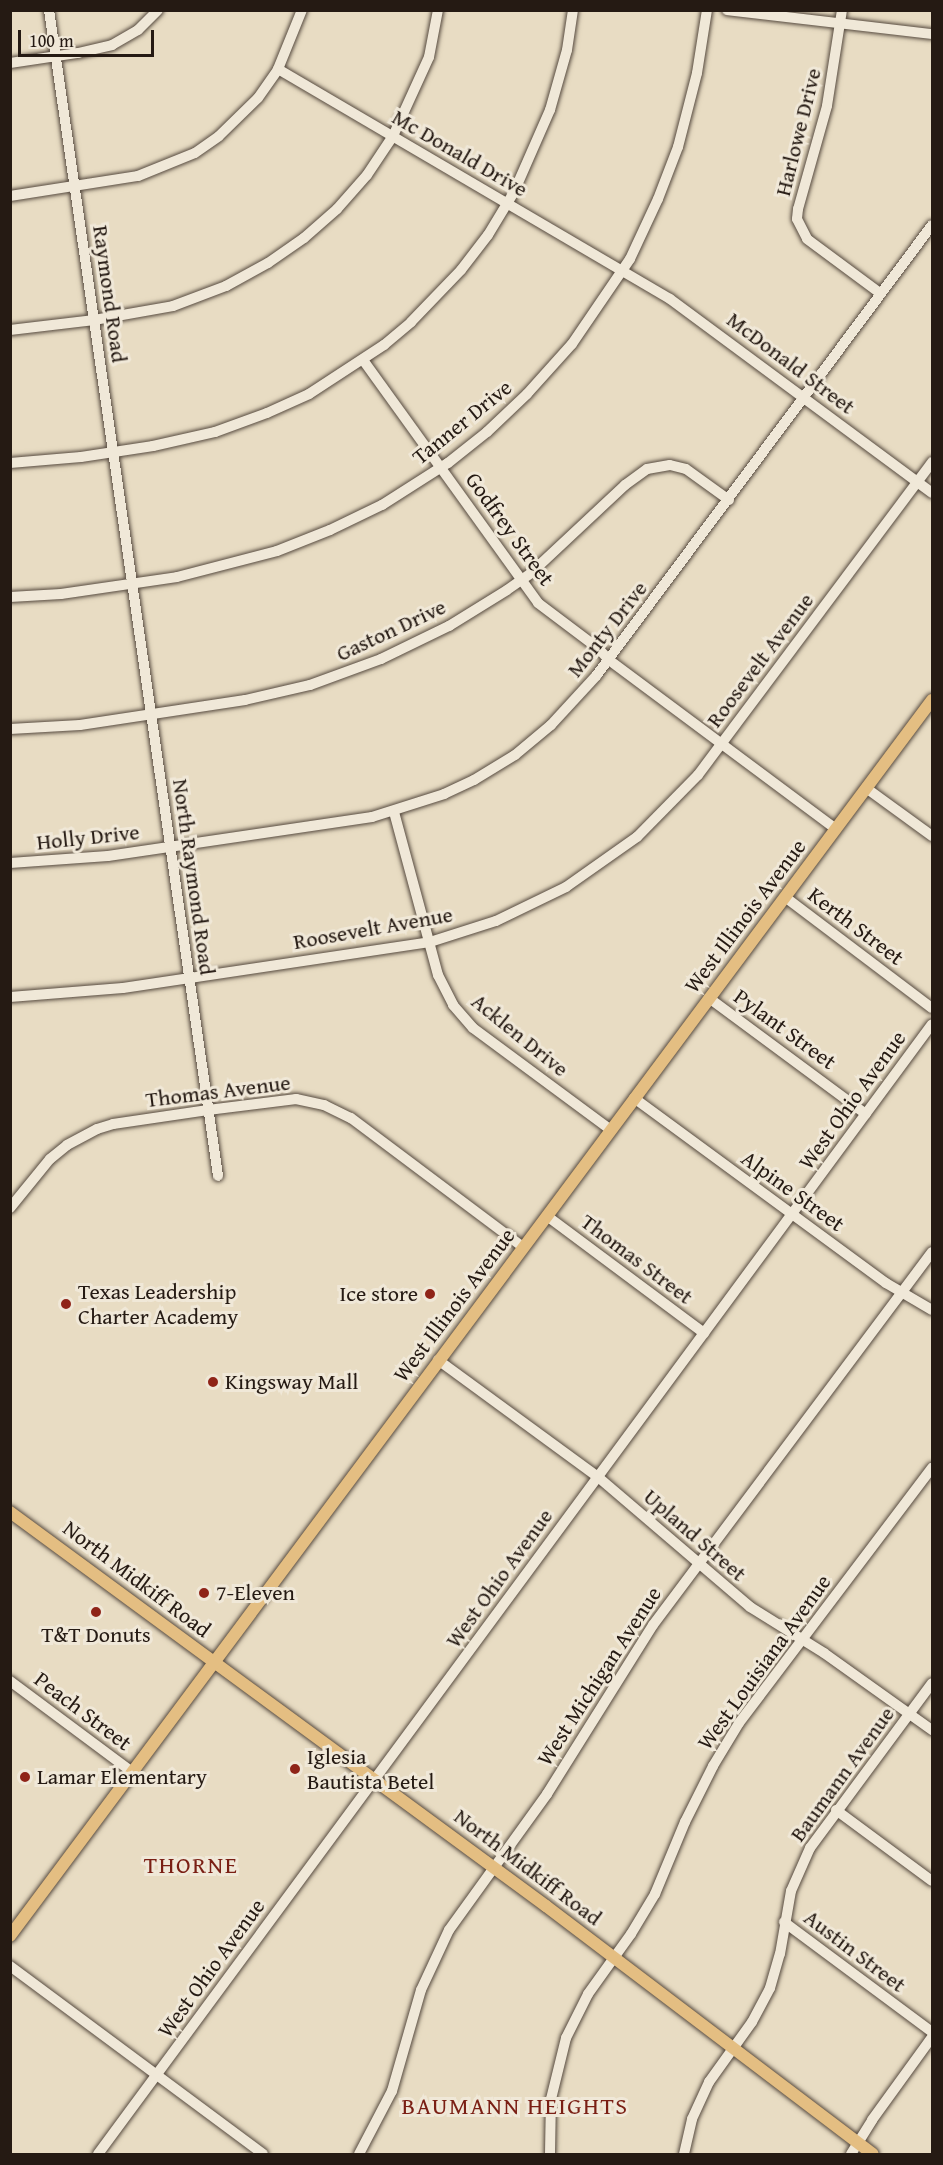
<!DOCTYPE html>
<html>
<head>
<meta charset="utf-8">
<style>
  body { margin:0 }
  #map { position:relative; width:943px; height:2165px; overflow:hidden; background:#e8dcc3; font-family:"Gentium Book Plus",serif }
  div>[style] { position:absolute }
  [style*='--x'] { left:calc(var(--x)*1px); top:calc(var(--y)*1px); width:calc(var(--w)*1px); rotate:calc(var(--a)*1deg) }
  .roads { filter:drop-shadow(0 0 2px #564a3f) drop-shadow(0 0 2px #564a3f) }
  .minor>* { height:10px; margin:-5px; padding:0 5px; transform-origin:5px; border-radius:5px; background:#f0e8d8 }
  .major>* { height:12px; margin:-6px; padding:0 6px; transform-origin:6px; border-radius:6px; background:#e4be82 }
  .dots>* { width:16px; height:16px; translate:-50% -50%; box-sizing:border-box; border:3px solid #f0e8d8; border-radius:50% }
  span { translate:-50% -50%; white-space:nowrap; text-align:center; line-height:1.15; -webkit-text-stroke:6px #f0e8d8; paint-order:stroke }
  .street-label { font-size:22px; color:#251a13 }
  .poi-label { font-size:22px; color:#251a13 }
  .left { translate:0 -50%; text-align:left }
  .right { translate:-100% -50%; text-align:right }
  .neighbourhood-label { font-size:24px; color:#7a1f14; letter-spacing:1.5px }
  .frame { position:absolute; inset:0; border:12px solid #251a13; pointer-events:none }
  .scale { position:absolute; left:18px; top:30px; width:136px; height:27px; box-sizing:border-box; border:3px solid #251a13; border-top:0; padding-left:8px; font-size:18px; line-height:21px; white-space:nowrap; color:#251a13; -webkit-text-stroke:4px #f0e8d8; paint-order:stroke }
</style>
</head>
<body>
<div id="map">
  <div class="roads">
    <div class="minor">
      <i style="--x:49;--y:10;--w:1178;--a:81.75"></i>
      <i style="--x:727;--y:10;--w:206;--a:6.7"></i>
      <i style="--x:842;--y:10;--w:97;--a:98.9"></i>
      <i style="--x:827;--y:106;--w:107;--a:105.7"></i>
      <i style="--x:798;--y:209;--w:10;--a:96"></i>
      <i style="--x:797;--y:219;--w:22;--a:63"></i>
      <i style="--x:807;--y:239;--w:92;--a:36.6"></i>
      <i style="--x:10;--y:63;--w:69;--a:-8.4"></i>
      <i style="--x:78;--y:53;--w:35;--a:-13"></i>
      <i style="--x:112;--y:45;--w:30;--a:-30"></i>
      <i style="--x:138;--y:30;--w:28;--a:-45"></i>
      <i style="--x:278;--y:69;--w:454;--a:30.4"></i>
      <i style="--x:670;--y:299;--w:326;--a:36.5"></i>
      <i style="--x:10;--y:196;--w:130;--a:-8.9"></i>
      <i style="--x:138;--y:176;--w:61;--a:-22"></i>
      <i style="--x:195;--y:153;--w:29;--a:-35"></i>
      <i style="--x:219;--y:136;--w:54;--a:-44.3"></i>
      <i style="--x:258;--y:98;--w:35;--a:-55"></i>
      <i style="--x:278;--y:69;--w:64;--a:-67.9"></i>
      <i style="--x:10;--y:330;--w:85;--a:-6.8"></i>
      <i style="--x:94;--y:320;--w:80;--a:-10"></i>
      <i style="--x:173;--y:306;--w:57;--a:-20.7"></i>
      <i style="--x:226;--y:286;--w:48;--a:-28.7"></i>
      <i style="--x:268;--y:263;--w:44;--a:-34.8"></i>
      <i style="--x:304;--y:238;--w:44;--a:-41.3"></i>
      <i style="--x:337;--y:209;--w:45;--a:-48.6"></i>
      <i style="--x:367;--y:175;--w:47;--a:-56.3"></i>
      <i style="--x:393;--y:136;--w:87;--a:-65.5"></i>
      <i style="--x:429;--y:57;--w:48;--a:-79.2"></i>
      <i style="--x:363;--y:360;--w:299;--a:54.2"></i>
      <i style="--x:538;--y:603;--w:76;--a:37"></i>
      <i style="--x:599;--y:649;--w:15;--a:48"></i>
      <i style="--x:609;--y:660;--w:283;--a:36.7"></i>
      <i style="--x:10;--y:463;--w:71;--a:-4.8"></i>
      <i style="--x:81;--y:457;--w:73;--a:-8.7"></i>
      <i style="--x:153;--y:446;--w:64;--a:-12.7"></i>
      <i style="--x:215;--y:432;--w:55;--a:-20.1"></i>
      <i style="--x:267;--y:413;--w:46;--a:-24.3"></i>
      <i style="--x:309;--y:394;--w:90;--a:-33.2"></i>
      <i style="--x:384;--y:345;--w:35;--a:-40"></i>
      <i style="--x:411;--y:322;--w:72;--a:-46.1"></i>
      <i style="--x:461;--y:270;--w:44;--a:-52.4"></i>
      <i style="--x:488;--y:235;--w:50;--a:-58.8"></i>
      <i style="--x:514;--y:192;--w:90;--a:-66.3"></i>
      <i style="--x:550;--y:110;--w:62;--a:-74.2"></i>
      <i style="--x:567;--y:50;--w:40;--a:-81.5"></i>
      <i style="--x:10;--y:597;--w:51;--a:-3.4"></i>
      <i style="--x:61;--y:594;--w:117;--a:-8.3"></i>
      <i style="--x:177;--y:577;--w:103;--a:-14.6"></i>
      <i style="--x:277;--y:551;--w:57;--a:-21.6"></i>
      <i style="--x:330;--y:530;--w:58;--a:-25.7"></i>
      <i style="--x:382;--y:505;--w:78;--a:-32.5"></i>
      <i style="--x:448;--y:463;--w:50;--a:-38.5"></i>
      <i style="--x:487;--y:432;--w:55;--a:-43.5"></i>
      <i style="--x:527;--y:394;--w:67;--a:-48"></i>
      <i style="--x:572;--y:344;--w:103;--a:-55.7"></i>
      <i style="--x:630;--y:259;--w:66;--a:-65"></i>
      <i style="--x:658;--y:199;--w:56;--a:-69"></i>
      <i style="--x:678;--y:147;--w:76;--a:-75.6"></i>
      <i style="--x:697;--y:73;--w:64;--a:-81"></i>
      <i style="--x:10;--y:729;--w:70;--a:-3.3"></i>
      <i style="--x:80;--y:725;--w:167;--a:-8.6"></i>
      <i style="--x:245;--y:700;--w:67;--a:-13"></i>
      <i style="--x:310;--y:685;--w:76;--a:-20.1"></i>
      <i style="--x:381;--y:659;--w:76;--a:-25.9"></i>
      <i style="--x:449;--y:626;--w:68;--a:-31.8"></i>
      <i style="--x:507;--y:590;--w:29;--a:-35"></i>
      <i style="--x:531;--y:573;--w:129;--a:-43.1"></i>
      <i style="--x:625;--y:485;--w:27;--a:-36"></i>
      <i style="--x:647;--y:469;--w:23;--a:-10"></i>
      <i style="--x:670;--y:465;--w:16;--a:14"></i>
      <i style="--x:686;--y:469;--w:53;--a:35.8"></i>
      <i style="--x:866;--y:788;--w:82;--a:36"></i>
      <i style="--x:394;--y:812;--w:169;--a:74.9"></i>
      <i style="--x:438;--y:975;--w:34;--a:63"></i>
      <i style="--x:453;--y:1005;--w:30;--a:49"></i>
      <i style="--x:473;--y:1028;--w:172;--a:36.5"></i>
      <i style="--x:10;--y:863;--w:98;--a:-4.1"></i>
      <i style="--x:108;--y:856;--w:267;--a:-8.4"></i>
      <i style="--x:372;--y:817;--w:76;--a:-17.7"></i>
      <i style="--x:444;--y:794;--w:33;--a:-25"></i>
      <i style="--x:474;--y:780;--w:48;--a:-31.4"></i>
      <i style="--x:515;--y:755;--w:47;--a:-39.8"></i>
      <i style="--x:551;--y:725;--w:67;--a:-47.4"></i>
      <i style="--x:596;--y:676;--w:562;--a:-53.31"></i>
      <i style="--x:785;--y:897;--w:184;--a:37.1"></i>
      <i style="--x:10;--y:997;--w:113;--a:-4.6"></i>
      <i style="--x:123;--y:988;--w:310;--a:-8.5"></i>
      <i style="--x:430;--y:942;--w:69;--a:-17.7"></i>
      <i style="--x:496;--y:921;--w:78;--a:-25.9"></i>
      <i style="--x:566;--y:887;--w:87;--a:-35.2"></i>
      <i style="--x:637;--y:837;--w:87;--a:-45.5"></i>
      <i style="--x:698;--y:775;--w:391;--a:-53.2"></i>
      <i style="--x:709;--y:998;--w:195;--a:36.5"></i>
      <i style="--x:634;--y:1098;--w:313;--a:36.3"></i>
      <i style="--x:886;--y:1283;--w:53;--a:30.4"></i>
      <i style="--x:10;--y:1208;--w:63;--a:-50.8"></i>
      <i style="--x:50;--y:1159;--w:22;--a:-39"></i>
      <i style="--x:67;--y:1145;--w:34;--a:-28"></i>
      <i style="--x:97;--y:1129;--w:17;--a:-17"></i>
      <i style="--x:113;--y:1124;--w:96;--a:-8.4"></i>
      <i style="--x:208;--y:1110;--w:89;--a:-7.1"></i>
      <i style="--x:296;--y:1099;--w:29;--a:12"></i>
      <i style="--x:324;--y:1105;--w:30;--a:26"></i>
      <i style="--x:351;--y:1118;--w:215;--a:36.9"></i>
      <i style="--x:547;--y:1216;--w:196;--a:36.7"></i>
      <i style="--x:438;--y:1360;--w:198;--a:36.2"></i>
      <i style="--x:598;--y:1477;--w:200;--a:40.5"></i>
      <i style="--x:750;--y:1607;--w:87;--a:31.9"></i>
      <i style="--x:824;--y:1653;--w:133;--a:35.5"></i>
      <i style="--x:10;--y:1681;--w:152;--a:36.7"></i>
      <i style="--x:836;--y:1810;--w:119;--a:36.5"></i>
      <i style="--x:784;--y:1922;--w:184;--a:36.6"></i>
      <i style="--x:10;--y:1966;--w:315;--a:36.6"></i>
      <i style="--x:98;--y:2154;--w:1404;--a:-53.57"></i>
      <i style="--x:359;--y:2154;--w:71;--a:-62.4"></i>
      <i style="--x:392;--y:2091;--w:105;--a:-74"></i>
      <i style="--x:421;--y:1990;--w:66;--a:-65"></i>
      <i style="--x:449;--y:1930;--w:168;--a:-54.2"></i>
      <i style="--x:547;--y:1794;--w:199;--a:-57.9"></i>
      <i style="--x:653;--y:1625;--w:466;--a:-53.2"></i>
      <i style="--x:550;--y:2154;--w:55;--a:-89"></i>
      <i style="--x:551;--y:2099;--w:63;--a:-76.2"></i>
      <i style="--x:566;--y:2038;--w:49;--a:-63.4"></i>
      <i style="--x:588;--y:1994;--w:74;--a:-54.4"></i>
      <i style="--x:631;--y:1934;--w:47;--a:-59"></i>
      <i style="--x:655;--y:1894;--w:78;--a:-67.4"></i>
      <i style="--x:685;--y:1822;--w:63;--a:-63.4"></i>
      <i style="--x:713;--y:1766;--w:50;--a:-58.8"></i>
      <i style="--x:739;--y:1723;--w:320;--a:-52.9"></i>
      <i style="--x:684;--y:2154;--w:36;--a:-77"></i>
      <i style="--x:692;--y:2119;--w:41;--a:-65.3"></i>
      <i style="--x:709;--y:2082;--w:74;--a:-54.4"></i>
      <i style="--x:752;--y:2022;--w:38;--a:-62"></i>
      <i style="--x:770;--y:1988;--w:35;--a:-74"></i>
      <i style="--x:780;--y:1954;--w:64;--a:-80.1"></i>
      <i style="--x:791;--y:1891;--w:47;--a:-66.2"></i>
      <i style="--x:810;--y:1848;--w:205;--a:-53.5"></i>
      <i style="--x:851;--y:2154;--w:40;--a:-58"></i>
      <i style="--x:872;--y:2120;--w:102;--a:-54.1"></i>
    </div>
    <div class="major">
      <i style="--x:10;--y:1512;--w:665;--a:36.32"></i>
      <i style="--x:546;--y:1906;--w:410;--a:37.2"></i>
      <i style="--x:10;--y:1936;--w:1542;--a:-53.28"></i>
    </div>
  </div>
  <div class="dots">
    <i style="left:430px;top:1294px;background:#8f2418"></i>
    <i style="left:66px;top:1304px;background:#8f2418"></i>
    <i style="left:213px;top:1382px;background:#8f2418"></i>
    <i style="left:204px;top:1593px;background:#8f2418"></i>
    <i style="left:96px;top:1612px;background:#8f2418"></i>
    <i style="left:295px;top:1769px;background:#8f2418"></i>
    <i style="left:25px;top:1777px;background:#8f2418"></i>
  </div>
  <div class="street-label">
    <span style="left:798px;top:132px;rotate:-76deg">Harlowe Drive</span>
    <span style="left:460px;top:153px;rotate:30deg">Mc Donald Drive</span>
    <span style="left:110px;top:294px;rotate:82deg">Raymond Road</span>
    <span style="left:791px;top:363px;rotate:37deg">McDonald Street</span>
    <span style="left:462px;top:422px;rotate:-39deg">Tanner Drive</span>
    <span style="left:510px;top:529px;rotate:54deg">Godfrey Street</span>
    <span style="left:607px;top:629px;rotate:-52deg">Monty Drive</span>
    <span style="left:391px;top:630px;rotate:-25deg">Gaston Drive</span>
    <span style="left:760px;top:660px;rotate:-53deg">Roosevelt Avenue</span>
    <span style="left:88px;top:837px;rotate:-6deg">Holly Drive</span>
    <span style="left:194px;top:877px;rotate:82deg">North Raymond Road</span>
    <span style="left:745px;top:916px;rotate:-53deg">West Illinois Avenue</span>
    <span style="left:856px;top:926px;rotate:37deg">Kerth Street</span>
    <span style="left:373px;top:928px;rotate:-10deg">Roosevelt Avenue</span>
    <span style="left:785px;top:1029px;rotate:36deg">Pylant Street</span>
    <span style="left:520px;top:1035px;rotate:39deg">Acklen Drive</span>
    <span style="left:218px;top:1091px;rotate:-7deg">Thomas Avenue</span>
    <span style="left:852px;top:1100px;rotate:-54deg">West Ohio Avenue</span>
    <span style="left:793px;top:1191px;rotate:36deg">Alpine Street</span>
    <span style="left:637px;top:1259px;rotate:37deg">Thomas Street</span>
    <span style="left:454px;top:1305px;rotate:-53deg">West Illinois Avenue</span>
    <span style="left:695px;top:1535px;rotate:41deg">Upland Street</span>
    <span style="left:499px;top:1578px;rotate:-54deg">West Ohio Avenue</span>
    <span style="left:137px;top:1579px;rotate:37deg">North Midkiff Road</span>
    <span style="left:764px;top:1662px;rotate:-54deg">West Louisiana Avenue</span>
    <span style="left:599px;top:1676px;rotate:-57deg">West Michigan Avenue</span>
    <span style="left:83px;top:1711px;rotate:37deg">Peach Street</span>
    <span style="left:842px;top:1774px;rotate:-54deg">Baumann Avenue</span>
    <span style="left:528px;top:1867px;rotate:37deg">North Midkiff Road</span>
    <span style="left:855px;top:1951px;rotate:37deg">Austin Street</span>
    <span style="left:211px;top:1968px;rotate:-54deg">West Ohio Avenue</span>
  </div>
  <div class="poi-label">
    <span class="left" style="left:78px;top:1304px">Texas Leadership<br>Charter Academy</span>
    <span class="right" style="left:418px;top:1294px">Ice store</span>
    <span class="left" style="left:225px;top:1382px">Kingsway Mall</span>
    <span class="left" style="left:216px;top:1593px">7-Eleven</span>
    <span style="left:96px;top:1635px">T&amp;T Donuts</span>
    <span class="left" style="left:307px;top:1769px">Iglesia<br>Bautista Betel</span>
    <span class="left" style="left:37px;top:1777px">Lamar Elementary</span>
  </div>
  <div class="neighbourhood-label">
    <span style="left:191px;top:1865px">THORNE</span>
    <span style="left:515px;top:2106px">BAUMANN HEIGHTS</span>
  </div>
  <div class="frame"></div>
  <div class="scale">100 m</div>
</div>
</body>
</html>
